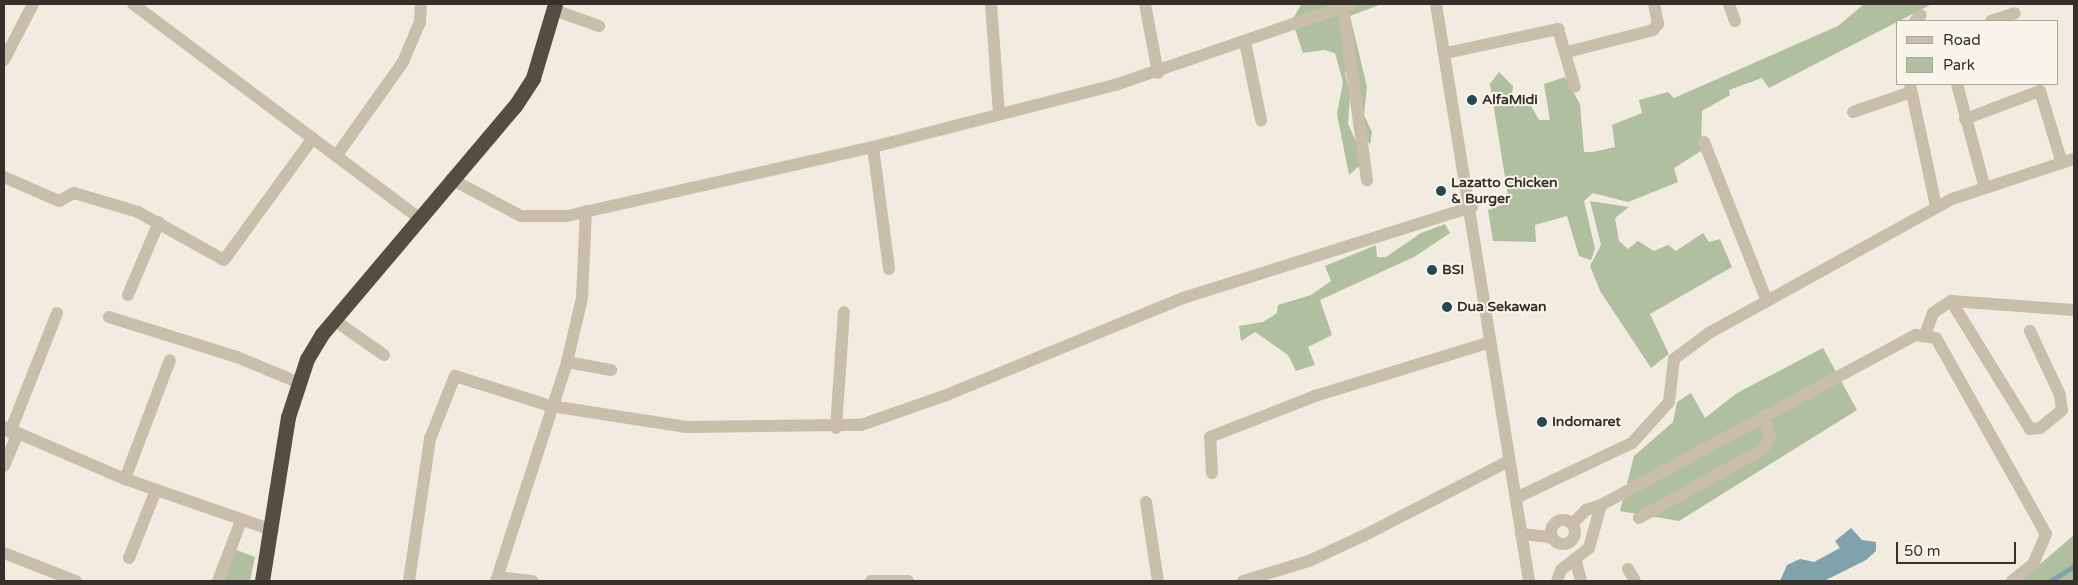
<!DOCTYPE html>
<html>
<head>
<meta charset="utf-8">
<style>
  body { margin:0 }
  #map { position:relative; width:2078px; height:585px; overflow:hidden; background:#f1ecdf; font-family:"Varela Round",sans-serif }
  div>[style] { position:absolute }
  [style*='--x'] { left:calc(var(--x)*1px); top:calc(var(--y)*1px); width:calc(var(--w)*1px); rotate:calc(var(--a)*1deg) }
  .green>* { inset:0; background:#afbfa0 }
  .water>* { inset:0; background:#80a2ac }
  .stream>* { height:5px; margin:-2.5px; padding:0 2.5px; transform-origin:2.5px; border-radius:2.5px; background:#80a2ac }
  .minor>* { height:12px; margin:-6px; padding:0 6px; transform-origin:6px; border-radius:6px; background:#c8beab }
  .minor>.ring { margin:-6px; padding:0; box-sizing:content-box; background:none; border:12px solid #c8beab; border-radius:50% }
  .highway>* { height:15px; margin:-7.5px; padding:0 7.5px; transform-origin:7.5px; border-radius:7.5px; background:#574c42 }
  .dots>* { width:14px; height:14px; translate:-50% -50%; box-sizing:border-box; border:2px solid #f9f5eb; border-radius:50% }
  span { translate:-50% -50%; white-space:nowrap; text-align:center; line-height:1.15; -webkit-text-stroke:4px #f9f5eb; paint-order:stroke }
  .poi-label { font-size:14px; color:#37302a; font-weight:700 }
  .left { translate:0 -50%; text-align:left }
  .frame { position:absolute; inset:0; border:5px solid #37302a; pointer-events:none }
  .legend { position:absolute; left:1896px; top:20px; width:162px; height:65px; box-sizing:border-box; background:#f9f5eb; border:1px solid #aba69e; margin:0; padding:6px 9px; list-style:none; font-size:15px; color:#37302a }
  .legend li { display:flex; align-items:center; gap:10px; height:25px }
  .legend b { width:25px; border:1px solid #aba69e }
  .scale { position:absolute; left:1896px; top:542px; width:120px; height:22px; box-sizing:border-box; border:2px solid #37302a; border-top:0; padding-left:6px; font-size:15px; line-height:18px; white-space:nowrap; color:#37302a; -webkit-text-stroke:4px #f9f5eb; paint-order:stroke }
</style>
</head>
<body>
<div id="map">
  <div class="green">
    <i style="clip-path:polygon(1382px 4px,1350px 16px,1367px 87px,1364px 115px,1372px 132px,1370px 145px,1360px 128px,1351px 61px,1345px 73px,1350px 95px,1348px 124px,1365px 161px,1349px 175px,1337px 114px,1343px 82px,1335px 53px,1324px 50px,1303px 53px,1292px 20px,1301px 5px)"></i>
    <i style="clip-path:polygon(1864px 4px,1932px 4px,1769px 88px,1762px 78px,1729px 90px,1730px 95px,1702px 111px,1701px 151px,1674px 168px,1678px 182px,1628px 202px,1593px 193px,1584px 201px,1595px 249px,1591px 260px,1579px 256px,1567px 216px,1535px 225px,1536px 242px,1493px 241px,1488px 210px,1509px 202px,1490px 84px,1499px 72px,1513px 86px,1511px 103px,1531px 106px,1539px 120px,1550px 120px,1544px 84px,1565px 77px,1580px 104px,1584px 152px,1593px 152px,1615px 147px,1612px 125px,1642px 113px,1639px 100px,1668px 92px,1674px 98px,1838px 26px)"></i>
    <i style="clip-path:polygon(1590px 201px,1629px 207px,1615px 218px,1619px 241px,1628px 249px,1638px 241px,1654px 251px,1668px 245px,1676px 251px,1703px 233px,1709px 242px,1720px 239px,1732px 267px,1650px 314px,1669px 354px,1651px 368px,1600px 291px,1590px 266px,1601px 245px)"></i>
    <i style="clip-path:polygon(1445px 224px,1450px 233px,1414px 257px,1320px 300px,1332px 335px,1308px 347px,1315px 365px,1296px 371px,1288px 355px,1255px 332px,1241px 341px,1239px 326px,1263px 322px,1277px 313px,1278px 305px,1311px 295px,1331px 281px,1325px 266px,1376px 245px,1377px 257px,1386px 257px,1421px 233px)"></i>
    <i style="clip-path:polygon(1823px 348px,1857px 410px,1679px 521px,1620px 511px,1634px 456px,1673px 422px,1677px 402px,1691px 393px,1705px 418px,1737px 393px)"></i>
    <i style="clip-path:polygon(2074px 535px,2074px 581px,2014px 581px,2039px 565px)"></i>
    <i style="clip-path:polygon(234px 549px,255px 557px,250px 581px,223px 581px)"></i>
  </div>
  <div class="water">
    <i style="clip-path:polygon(1851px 528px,1862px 540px,1876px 542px,1876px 551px,1866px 560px,1824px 581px,1780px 581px,1787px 565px,1800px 559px,1814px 562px,1840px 548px,1835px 541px)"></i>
  </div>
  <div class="stream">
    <i style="--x:2050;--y:581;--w:28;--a:-32"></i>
  </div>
  <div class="minor">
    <i style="--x:133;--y:4;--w:357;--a:36.8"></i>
    <i style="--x:991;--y:4;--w:109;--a:85.8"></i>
    <i style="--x:1145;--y:4;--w:70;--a:79.3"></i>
    <i style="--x:1436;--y:4;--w:584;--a:80.84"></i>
    <i style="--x:1729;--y:4;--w:18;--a:71"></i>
    <i style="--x:1343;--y:7;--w:175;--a:82.1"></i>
    <i style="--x:554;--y:10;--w:48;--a:19.6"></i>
    <i style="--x:1915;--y:21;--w:8;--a:-45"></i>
    <i style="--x:1991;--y:21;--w:25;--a:-18"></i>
    <i style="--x:1245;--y:42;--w:80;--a:78.4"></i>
    <i style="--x:1567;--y:52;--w:89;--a:-14.3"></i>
    <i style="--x:1653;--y:30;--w:8;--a:-50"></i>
    <i style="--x:1658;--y:24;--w:20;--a:-101"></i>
    <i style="--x:1446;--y:53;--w:115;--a:-12.1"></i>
    <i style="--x:1558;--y:29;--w:60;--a:73.7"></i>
    <i style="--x:4;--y:60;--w:63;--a:-62.6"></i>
    <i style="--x:1910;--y:84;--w:125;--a:78"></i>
    <i style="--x:1957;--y:84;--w:105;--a:75"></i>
    <i style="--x:1853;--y:112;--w:61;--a:-19"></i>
    <i style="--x:1965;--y:119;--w:80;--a:-20.5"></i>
    <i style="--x:2040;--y:91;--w:75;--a:73"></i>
    <i style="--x:1704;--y:142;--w:171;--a:68.4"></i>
    <i style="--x:873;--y:147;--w:123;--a:82.5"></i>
    <i style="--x:337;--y:155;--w:114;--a:-54.6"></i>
    <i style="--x:403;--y:62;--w:43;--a:-67"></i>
    <i style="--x:420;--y:22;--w:18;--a:-87"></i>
    <i style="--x:4;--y:177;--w:60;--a:23.6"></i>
    <i style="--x:59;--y:201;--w:17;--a:-28"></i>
    <i style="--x:74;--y:193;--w:67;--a:16.5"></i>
    <i style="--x:138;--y:212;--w:98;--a:29.2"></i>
    <i style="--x:224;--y:260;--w:151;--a:-53.9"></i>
    <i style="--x:451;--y:179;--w:79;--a:27.9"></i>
    <i style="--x:521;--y:216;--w:46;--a:0"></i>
    <i style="--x:567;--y:216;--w:314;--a:-12.7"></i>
    <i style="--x:873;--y:147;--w:250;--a:-14.4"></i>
    <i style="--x:1115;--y:85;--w:250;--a:-18.9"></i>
    <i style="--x:128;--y:295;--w:79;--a:-67"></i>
    <i style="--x:1951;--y:301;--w:150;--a:58.3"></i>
    <i style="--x:2030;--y:429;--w:10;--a:-6"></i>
    <i style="--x:2040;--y:428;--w:28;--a:-39"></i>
    <i style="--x:2062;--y:410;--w:15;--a:-98"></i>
    <i style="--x:2060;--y:395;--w:71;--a:-115.1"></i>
    <i style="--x:109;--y:317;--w:134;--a:17.4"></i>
    <i style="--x:237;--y:357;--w:65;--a:22.6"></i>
    <i style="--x:334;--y:320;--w:61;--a:35"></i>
    <i style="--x:1925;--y:335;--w:23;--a:-70"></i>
    <i style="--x:1933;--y:313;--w:22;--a:-34"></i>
    <i style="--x:1951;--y:301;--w:123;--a:4.2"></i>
    <i style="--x:567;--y:362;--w:45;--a:10.3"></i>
    <i style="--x:4;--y:427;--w:132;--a:23.3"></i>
    <i style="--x:125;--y:479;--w:152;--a:19.1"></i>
    <i style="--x:836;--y:428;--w:116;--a:-86.1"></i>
    <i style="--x:10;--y:432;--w:128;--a:-68.4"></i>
    <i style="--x:4;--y:466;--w:34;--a:-67"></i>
    <i style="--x:1212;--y:473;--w:36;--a:-93"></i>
    <i style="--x:1210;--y:437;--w:113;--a:-21.3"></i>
    <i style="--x:1315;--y:396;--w:183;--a:-17.1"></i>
    <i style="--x:125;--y:479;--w:127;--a:-69.3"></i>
    <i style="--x:1516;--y:498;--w:128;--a:-25.4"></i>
    <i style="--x:1632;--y:443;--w:55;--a:-47.9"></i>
    <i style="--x:1669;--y:402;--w:43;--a:-83.4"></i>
    <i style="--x:1674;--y:359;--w:44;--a:-36.6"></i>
    <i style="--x:1709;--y:333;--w:277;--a:-28.9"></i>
    <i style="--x:1952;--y:199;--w:128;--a:-18.2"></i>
    <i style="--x:1146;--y:502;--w:80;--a:81.4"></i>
    <i style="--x:1639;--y:518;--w:142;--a:-29.1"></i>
    <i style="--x:1763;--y:449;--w:13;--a:-58"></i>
    <i style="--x:1770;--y:438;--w:22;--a:-106"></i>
    <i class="ring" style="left:1551px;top:520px;width:12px;height:12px"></i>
    <i style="--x:1572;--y:524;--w:20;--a:-45"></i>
    <i style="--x:1586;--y:510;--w:16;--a:-18"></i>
    <i style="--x:1521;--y:534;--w:31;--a:6"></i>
    <i style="--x:4;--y:553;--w:77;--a:21.3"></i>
    <i style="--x:129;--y:558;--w:73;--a:-68.3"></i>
    <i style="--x:1576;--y:562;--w:20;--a:75"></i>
    <i style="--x:1628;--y:569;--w:14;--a:60"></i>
    <i style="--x:498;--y:577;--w:35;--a:7"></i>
    <i style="--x:218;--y:581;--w:64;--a:-69"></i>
    <i style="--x:409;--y:581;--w:144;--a:-81.6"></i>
    <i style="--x:430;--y:439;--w:68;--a:-68.4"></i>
    <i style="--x:455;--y:376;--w:101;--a:17.4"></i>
    <i style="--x:551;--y:406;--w:137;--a:8.8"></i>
    <i style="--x:686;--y:427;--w:175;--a:-0.7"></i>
    <i style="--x:861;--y:425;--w:88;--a:-19.3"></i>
    <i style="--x:944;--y:396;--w:258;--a:-22.3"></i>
    <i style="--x:1183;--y:298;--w:303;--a:-17.5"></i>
    <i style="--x:496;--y:581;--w:230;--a:-72"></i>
    <i style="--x:567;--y:362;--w:66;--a:-76.8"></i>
    <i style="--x:582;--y:298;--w:87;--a:-87.4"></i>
    <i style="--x:871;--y:581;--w:37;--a:0"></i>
    <i style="--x:1243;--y:581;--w:69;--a:-16.9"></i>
    <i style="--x:1309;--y:561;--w:62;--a:-24.9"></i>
    <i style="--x:1365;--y:535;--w:162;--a:-27.2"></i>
    <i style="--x:1557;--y:581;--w:12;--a:-70"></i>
    <i style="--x:1561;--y:570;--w:36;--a:-38"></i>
    <i style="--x:1589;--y:548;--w:45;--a:-74.4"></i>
    <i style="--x:1601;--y:505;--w:358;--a:-28.4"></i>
    <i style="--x:1916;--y:335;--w:20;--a:9"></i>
    <i style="--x:1936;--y:338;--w:225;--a:60.7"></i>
    <i style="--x:2046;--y:534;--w:33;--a:113"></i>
    <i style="--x:2033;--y:564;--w:27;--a:141"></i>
  </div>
  <div class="highway">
    <i style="--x:262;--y:581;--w:166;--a:-81"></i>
    <i style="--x:288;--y:417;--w:61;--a:-71.9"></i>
    <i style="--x:307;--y:359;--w:29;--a:-59"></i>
    <i style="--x:322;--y:334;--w:299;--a:-49.8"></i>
    <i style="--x:515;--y:106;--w:33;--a:-57"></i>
    <i style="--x:533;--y:78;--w:77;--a:-73.4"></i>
  </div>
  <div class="dots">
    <i style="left:1472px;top:100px;background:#224955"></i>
    <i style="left:1441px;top:191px;background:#224955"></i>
    <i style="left:1432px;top:270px;background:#224955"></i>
    <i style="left:1447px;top:307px;background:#224955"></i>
    <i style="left:1542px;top:422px;background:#224955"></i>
  </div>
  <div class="poi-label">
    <span class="left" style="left:1482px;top:100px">AlfaMidi</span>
    <span class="left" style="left:1451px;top:191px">Lazatto Chicken<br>&amp; Burger</span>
    <span class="left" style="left:1442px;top:270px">BSI</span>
    <span class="left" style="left:1457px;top:307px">Dua Sekawan</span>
    <span class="left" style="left:1552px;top:422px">Indomaret</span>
  </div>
  <div class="frame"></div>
  <ul class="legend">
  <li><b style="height:6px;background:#c8beab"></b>Road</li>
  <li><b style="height:14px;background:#afbfa0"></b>Park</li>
  </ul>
  <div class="scale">50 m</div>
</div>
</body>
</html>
